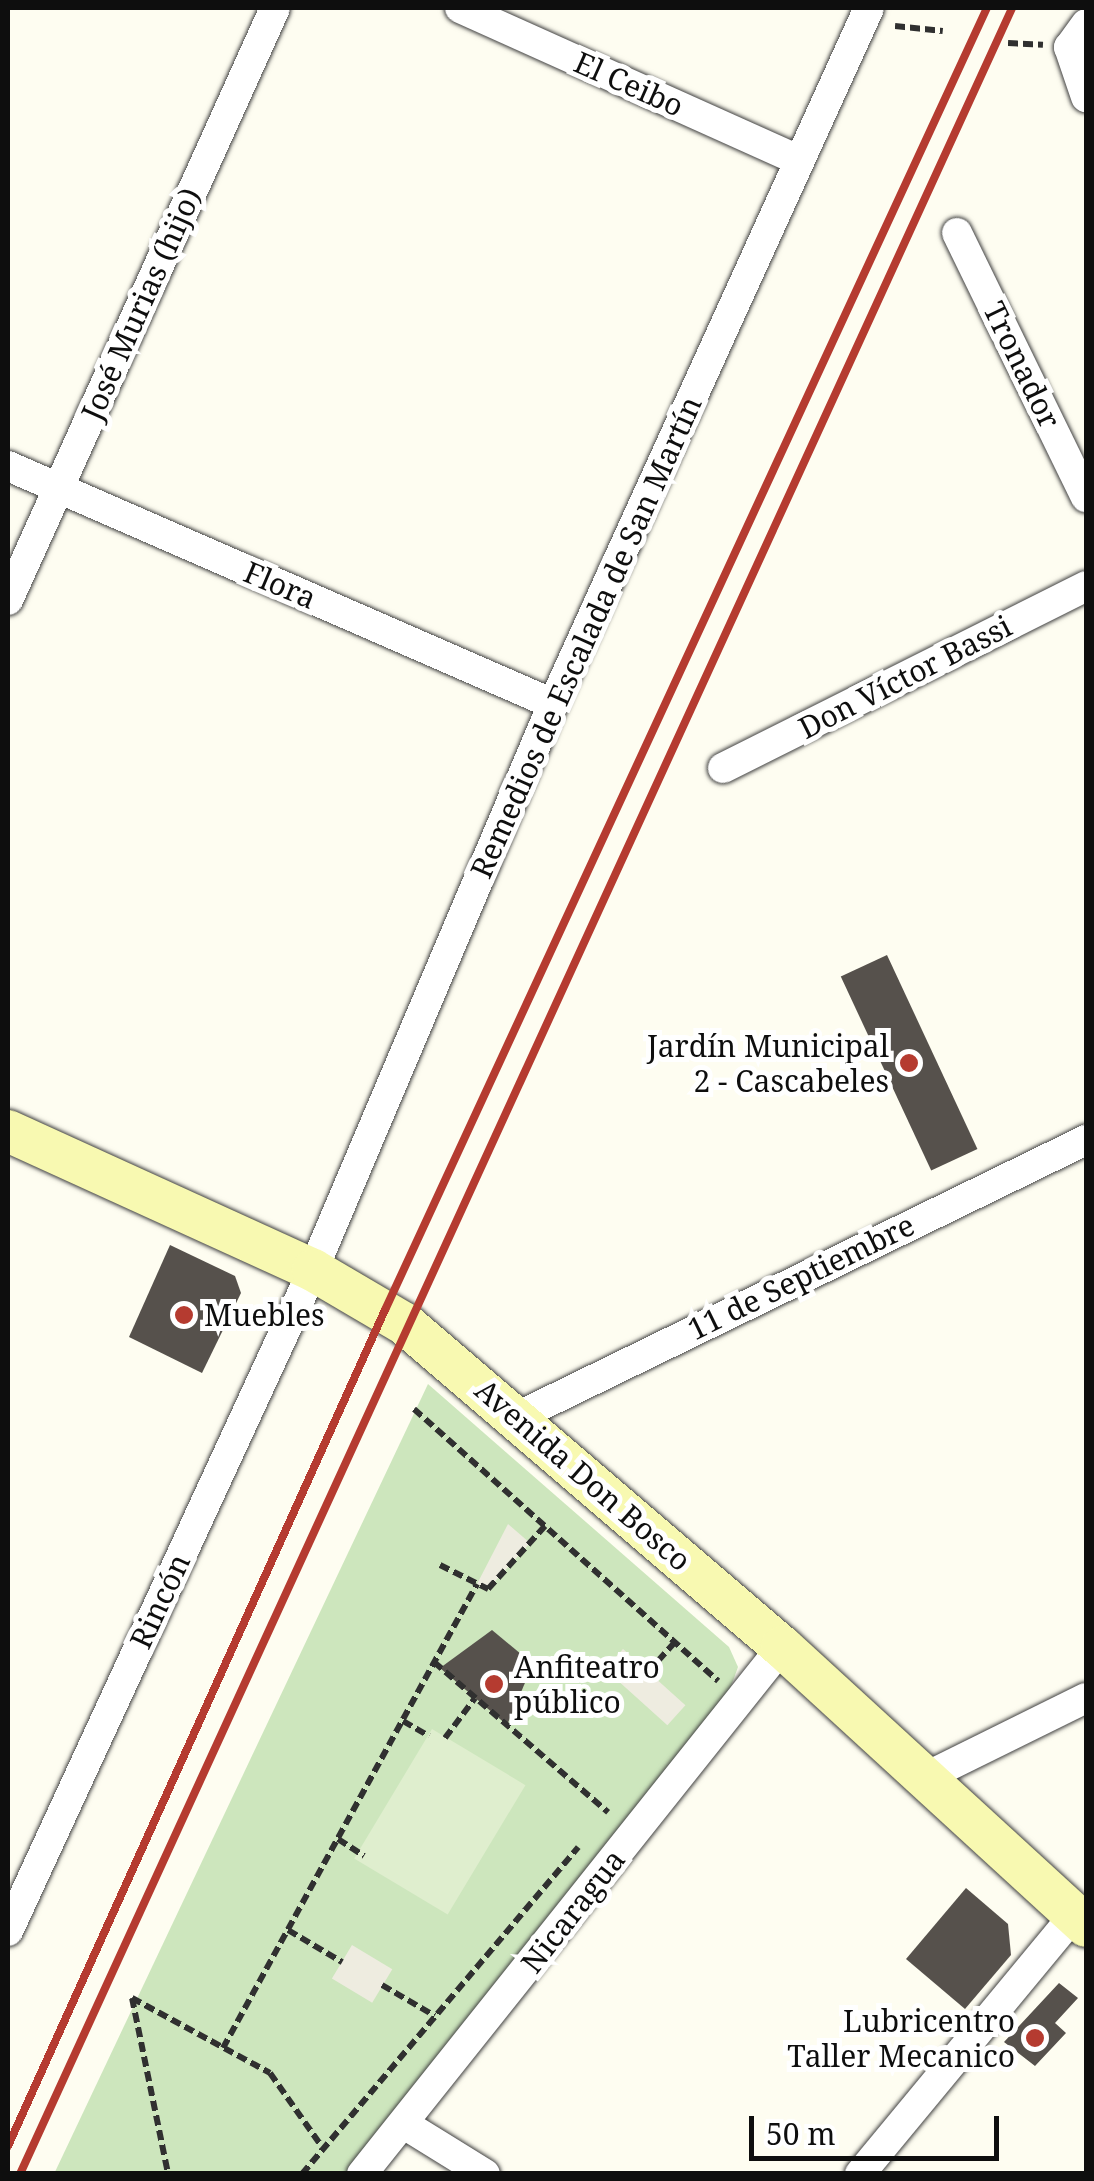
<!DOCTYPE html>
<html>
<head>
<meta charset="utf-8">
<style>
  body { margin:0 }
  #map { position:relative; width:1094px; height:2181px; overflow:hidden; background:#fefdf1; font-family:"Noto Serif",serif }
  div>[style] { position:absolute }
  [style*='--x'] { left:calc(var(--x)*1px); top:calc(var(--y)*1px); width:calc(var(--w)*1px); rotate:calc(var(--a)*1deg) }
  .green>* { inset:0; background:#cde6bd }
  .pitch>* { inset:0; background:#dfeece; transform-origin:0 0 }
  .plaza>* { inset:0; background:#eeece0; transform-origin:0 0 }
  .building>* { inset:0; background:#56514c; transform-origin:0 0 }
  .path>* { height:6px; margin-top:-3px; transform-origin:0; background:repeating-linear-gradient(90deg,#303030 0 10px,transparent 0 15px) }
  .roads { filter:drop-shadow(0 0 2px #414141) drop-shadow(0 0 2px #414141) }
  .street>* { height:30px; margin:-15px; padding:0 15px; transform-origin:15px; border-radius:15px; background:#fff }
  .secondary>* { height:42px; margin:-21px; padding:0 21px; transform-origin:21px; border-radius:21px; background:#f8f9b1 }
  .rail>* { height:8px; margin:-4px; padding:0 4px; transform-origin:4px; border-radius:4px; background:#b53b30 }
  .dots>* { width:28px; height:28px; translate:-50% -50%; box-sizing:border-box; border:5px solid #fff; border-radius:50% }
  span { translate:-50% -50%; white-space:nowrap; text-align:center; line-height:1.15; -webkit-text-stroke:10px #fff; paint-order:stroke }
  .street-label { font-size:30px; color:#0e0e0e }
  .poi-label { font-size:30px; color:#0e0e0e }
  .right { translate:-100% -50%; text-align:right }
  .left { translate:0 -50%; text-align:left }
  .frame { position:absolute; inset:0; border:10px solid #0e0e0e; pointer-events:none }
  .scale { position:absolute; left:749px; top:2116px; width:250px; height:45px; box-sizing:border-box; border:5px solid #0e0e0e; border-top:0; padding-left:12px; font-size:30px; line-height:35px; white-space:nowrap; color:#0e0e0e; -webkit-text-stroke:8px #fff; paint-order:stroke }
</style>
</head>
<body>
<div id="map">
  <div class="green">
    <i style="clip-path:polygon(428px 1384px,729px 1647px,738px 1667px,730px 1689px,346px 2173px,54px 2174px)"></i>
  </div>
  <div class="pitch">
    <i style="left:432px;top:1729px;width:109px;height:151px;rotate:31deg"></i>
  </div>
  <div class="plaza">
    <i style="clip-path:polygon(508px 1524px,530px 1543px,488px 1589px,477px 1584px)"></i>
    <i style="left:623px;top:1649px;width:84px;height:27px;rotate:42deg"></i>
    <i style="left:352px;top:1945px;width:47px;height:39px;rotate:31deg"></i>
  </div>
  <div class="building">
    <i style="left:887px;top:955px;width:214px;height:51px;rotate:65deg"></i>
    <i style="clip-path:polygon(170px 1245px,235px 1276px,241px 1293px,202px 1373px,129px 1337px)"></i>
    <i style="clip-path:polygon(492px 1630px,533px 1664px,507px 1725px,440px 1668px)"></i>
    <i style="clip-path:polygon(966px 1888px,1008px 1924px,1011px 1955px,965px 2009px,906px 1959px)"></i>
    <i style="clip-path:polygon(1059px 1983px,1078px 1998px,1055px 2023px,1066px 2033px,1035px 2066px,1004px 2042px)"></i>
  </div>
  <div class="path">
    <i style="--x:895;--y:26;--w:48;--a:5.9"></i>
    <i style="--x:1008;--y:43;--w:35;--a:3"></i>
    <i style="--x:414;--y:1409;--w:408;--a:41.8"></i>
    <i style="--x:440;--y:1565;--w:54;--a:26.6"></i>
    <i style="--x:488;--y:1589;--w:85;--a:-47.9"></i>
    <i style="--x:434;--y:1662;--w:230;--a:40.8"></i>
    <i style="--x:648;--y:1672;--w:40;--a:-48"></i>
    <i style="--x:403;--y:1721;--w:30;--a:30"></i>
    <i style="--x:445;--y:1738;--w:50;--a:-53.1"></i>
    <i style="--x:338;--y:1839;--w:31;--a:33"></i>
    <i style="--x:288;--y:1930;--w:63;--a:30.7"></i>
    <i style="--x:382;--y:1985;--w:61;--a:30.3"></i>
    <i style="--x:132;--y:1998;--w:157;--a:28.5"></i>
    <i style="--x:270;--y:2073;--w:92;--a:54.8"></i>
    <i style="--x:132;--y:1998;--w:180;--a:78.4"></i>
    <i style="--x:223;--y:2048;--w:529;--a:-61.3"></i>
    <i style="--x:302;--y:2174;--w:428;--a:-49.8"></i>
  </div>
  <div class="roads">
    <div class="street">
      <i style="--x:460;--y:8;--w:371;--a:24.2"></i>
      <i style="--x:1086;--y:24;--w:29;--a:126"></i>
      <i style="--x:1069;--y:47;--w:53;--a:71.2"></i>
      <i style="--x:957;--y:233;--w:294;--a:64"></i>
      <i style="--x:8;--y:466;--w:595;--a:23.59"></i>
      <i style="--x:8;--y:600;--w:649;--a:-65.72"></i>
      <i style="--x:723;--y:768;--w:406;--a:-26.6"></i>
      <i style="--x:517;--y:1417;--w:633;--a:-25.96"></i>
      <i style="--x:926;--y:1777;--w:178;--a:-26.3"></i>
      <i style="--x:8;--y:1931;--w:728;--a:-65.23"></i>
      <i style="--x:313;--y:1270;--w:615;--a:-67.02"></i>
      <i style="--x:553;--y:704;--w:764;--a:-65.58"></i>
      <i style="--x:404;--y:2124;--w:95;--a:31.7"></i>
      <i style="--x:362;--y:2174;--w:674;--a:-51.45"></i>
      <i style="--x:860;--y:2174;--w:336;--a:-50.4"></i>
    </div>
    <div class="secondary">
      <i style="--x:8;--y:1131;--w:335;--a:24.5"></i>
      <i style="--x:313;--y:1270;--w:107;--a:30.4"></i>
      <i style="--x:405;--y:1324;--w:496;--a:40.6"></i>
      <i style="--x:782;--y:1647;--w:413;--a:42.5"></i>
    </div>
  </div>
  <div class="rail">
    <i style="--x:8;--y:2146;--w:917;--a:-65.73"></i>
    <i style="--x:385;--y:1310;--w:1434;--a:-65.19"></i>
    <i style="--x:20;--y:2174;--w:2382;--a:-65.39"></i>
  </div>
  <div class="dots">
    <i style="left:909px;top:1063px;background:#b53b30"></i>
    <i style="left:184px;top:1315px;background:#b53b30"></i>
    <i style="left:494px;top:1684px;background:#b53b30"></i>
    <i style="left:1035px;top:2038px;background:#b53b30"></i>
  </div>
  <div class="street-label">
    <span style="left:629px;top:84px;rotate:24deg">El Ceibo</span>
    <span style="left:141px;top:304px;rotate:-66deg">José Murias (hijo)</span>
    <span style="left:1022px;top:365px;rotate:64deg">Tronador</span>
    <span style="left:280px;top:585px;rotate:23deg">Flora</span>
    <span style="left:586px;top:637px;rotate:-66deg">Remedios de Escalada de San Martín</span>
    <span style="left:905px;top:677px;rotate:-27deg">Don Víctor Bassi</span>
    <span style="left:801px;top:1277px;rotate:-26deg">11 de Septiembre</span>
    <span style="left:583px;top:1475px;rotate:41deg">Avenida Don Bosco</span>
    <span style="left:160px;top:1601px;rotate:-65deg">Rincón</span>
    <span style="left:573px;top:1911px;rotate:-52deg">Nicaragua</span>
  </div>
  <div class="poi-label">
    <span class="right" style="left:889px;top:1063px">Jardín Municipal<br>2 - Cascabeles</span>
    <span class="left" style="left:204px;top:1315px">Muebles</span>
    <span class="left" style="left:514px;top:1684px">Anfiteatro<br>público</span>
    <span class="right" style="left:1015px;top:2038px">Lubricentro<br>Taller Mecanico</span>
  </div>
  <div class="frame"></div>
  <div class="scale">50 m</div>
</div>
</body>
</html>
